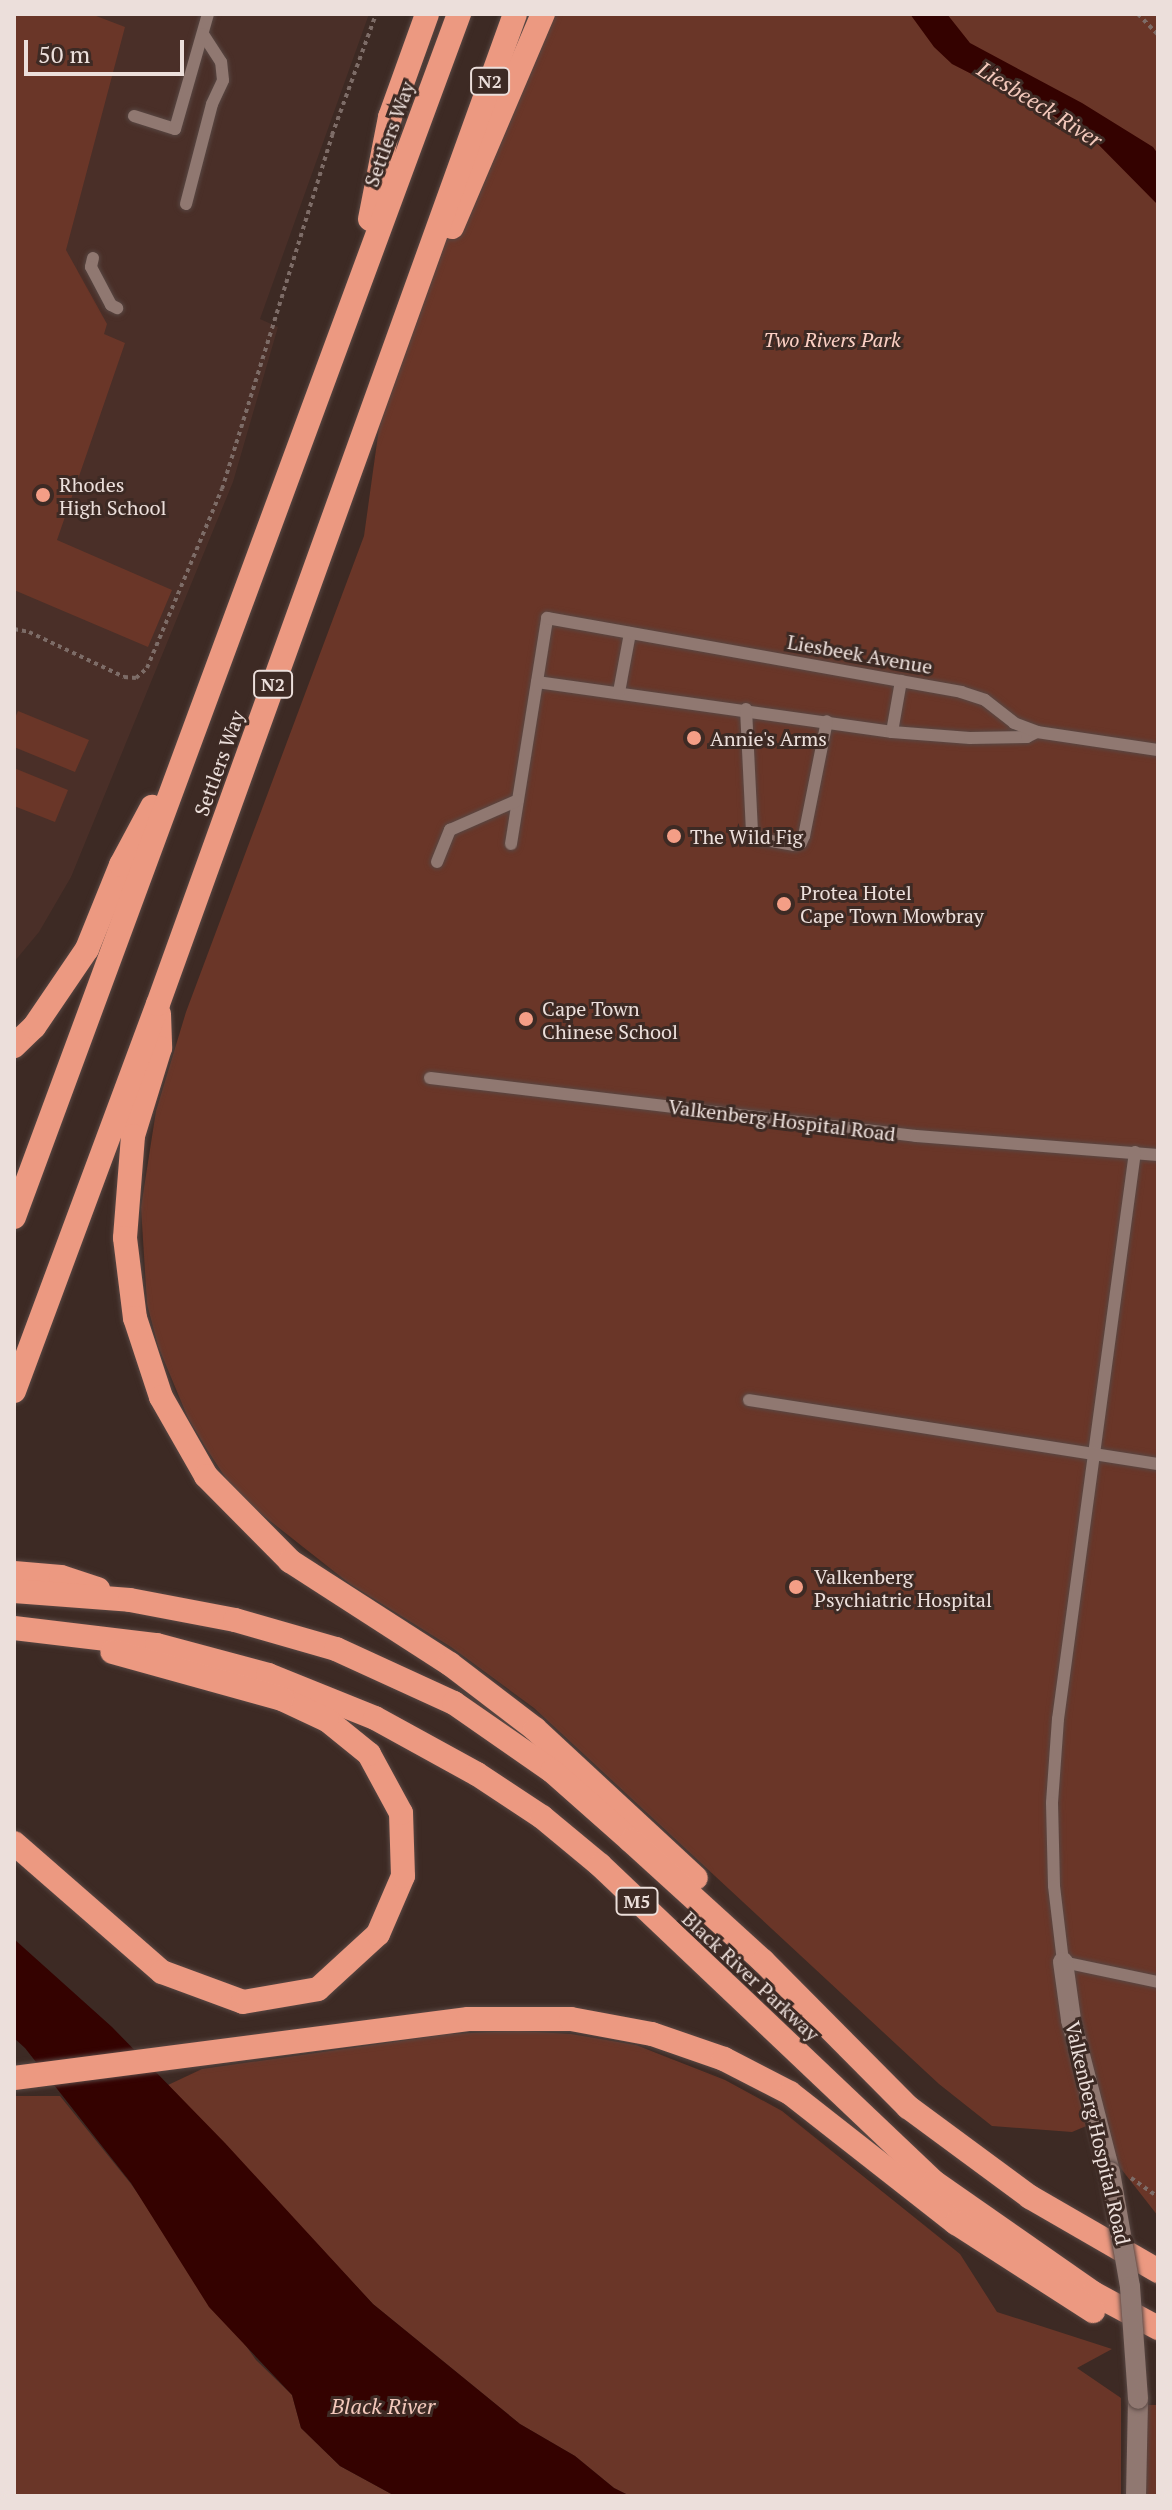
<!DOCTYPE html>
<html>
<head>
<meta charset="utf-8">
<style>
  body { margin:0 }
  #map { position:relative; width:1172px; height:2510px; overflow:hidden; background:#3d2a24; font-family:"PT Serif",serif }
  div>[style] { position:absolute }
  [style*='--x'] { left:calc(var(--x)*1px); top:calc(var(--y)*1px); width:calc(var(--w)*1px); rotate:calc(var(--a)*1deg) }
  .built>* { inset:0; background:#4a2f28 }
  .green>* { inset:0; background:#6a3628; transform-origin:0 0 }
  .water>* { inset:0; background:#340200 }
  .path>* { height:4px; margin-top:-2px; transform-origin:0; background:repeating-linear-gradient(90deg,#7d6c67 0 4px,transparent 0 8px) }
  .roads { filter:drop-shadow(0 0 2px #584743) drop-shadow(0 0 2px #584743) }
  .lane>* { height:12px; margin:-6px; padding:0 6px; transform-origin:6px; border-radius:6px; background:#907871 }
  .street>* { height:20px; margin:-10px; padding:0 10px; transform-origin:10px; border-radius:10px; background:#907871 }
  .highway>* { height:24px; margin:-12px; padding:0 12px; transform-origin:12px; border-radius:12px; background:#ec9981 }
  .bridges { filter:drop-shadow(0 0 2px #584743) drop-shadow(0 0 2px #584743) }
  .street-bridge>* { height:20px; margin:-10px; padding:0 10px; transform-origin:10px; border-radius:10px; background:#907871 }
  .dots>* { width:22px; height:22px; translate:-50% -50%; box-sizing:border-box; border:4px solid #3d2a24; border-radius:50% }
  span { translate:-50% -50%; white-space:nowrap; text-align:center; line-height:1.15; -webkit-text-stroke:6px #3d2a24; paint-order:stroke }
  .shield-label span { padding:2px 6px; background:#3d2a24; border:2px solid; border-radius:6px; -webkit-text-stroke-width:0 }
  .shield-label { font-size:18px; color:#ecdfdb; font-weight:700 }
  .street-label { font-size:20px; color:#ecdfdb }
  .park-label { font-size:20px; color:#fcd0c4; font-style:italic }
  .poi-label { font-size:20px; color:#ecdfdb }
  .left { translate:0 -50%; text-align:left }
  .water-label { font-size:22px; color:#f3c8bb; font-style:italic }
  .frame { position:absolute; inset:0; border:16px solid #ecdfdb; pointer-events:none }
  .scale { position:absolute; left:24px; top:40px; width:160px; height:36px; box-sizing:border-box; border:4px solid #ecdfdb; border-top:0; padding-left:10px; font-size:24px; line-height:28px; white-space:nowrap; color:#ecdfdb; -webkit-text-stroke:6px #3d2a24; paint-order:stroke }
</style>
</head>
<body>
<div id="map">
  <div class="built">
    <i style="clip-path:polygon(14px 14px,369px 14px,260px 319px,278px 327px,233px 482px,71px 877px,39px 932px,14px 962px)"></i>
  </div>
  <div class="green">
    <i style="clip-path:polygon(14px 14px,91px 14px,125px 27px,66px 250px,107px 324px,104px 334px,125px 343px,57px 540px,172px 590px,148px 647px,14px 590px)"></i>
    <i style="clip-path:polygon(543px 14px,1158px 14px,1158px 2216px,1115px 2161px,1103px 2119px,1072px 2132px,992px 2126px,939px 2084px,534px 1708px,451px 1647px,350px 1584px,255px 1509px,227px 1480px,206px 1448px,188px 1418px,158px 1346px,147px 1304px,141px 1207px,156px 1111px,186px 1012px,364px 536px,388px 363px)"></i>
    <i style="clip-path:polygon(18px 711px,89px 740px,75px 772px,14px 747px,14px 720px)"></i>
    <i style="clip-path:polygon(14px 768px,68px 790px,55px 822px,14px 806px)"></i>
    <i style="clip-path:polygon(518px 2031px,571px 2034px,636px 2045px,725px 2080px,782px 2111px,960px 2254px,997px 2312px,1112px 2349px,1077px 2368px,1121px 2398px,1121px 2496px,630px 2496px,614px 2488px,575px 2456px,520px 2424px,373px 2304px,168px 2085px,202px 2069px,449px 2034px)"></i>
    <i style="clip-path:polygon(14px 2096px,60px 2096px,131px 2184px,256px 2360px,292px 2395px,301px 2428px,340px 2466px,395px 2496px,14px 2496px)"></i>
    <i style="left:1146px;top:2405px;width:12px;height:91px"></i>
  </div>
  <div class="water">
    <i style="clip-path:polygon(910px 14px,947px 14px,970px 43px,1082px 103px,1153px 147px,1158px 154px,1158px 205px,1087px 133px,952px 64px,934px 47px)"></i>
    <i style="clip-path:polygon(14px 1939px,112px 2027px,225px 2143px,373px 2304px,520px 2424px,575px 2456px,614px 2488px,630px 2496px,395px 2496px,340px 2466px,301px 2428px,292px 2395px,209px 2307px,131px 2183px,25px 2048px,14px 2038px)"></i>
  </div>
  <div class="path">
    <i style="--x:1138;--y:14;--w:29;--a:46"></i>
    <i style="--x:14;--y:629;--w:15;--a:11"></i>
    <i style="--x:29;--y:632;--w:105;--a:25.3"></i>
    <i style="--x:124;--y:677;--w:12;--a:5"></i>
    <i style="--x:136;--y:678;--w:15;--a:-42"></i>
    <i style="--x:147;--y:668;--w:194;--a:-67.3"></i>
    <i style="--x:222;--y:489;--w:371;--a:-72.7"></i>
    <i style="--x:332;--y:135;--w:129;--a:-70"></i>
    <i style="--x:1131;--y:2178;--w:33;--a:35"></i>
  </div>
  <div class="roads">
    <div class="lane">
      <i style="--x:134;--y:116;--w:43;--a:17.6"></i>
      <i style="--x:175;--y:129;--w:120;--a:-74"></i>
      <i style="--x:186;--y:204;--w:103;--a:-75.4"></i>
      <i style="--x:212;--y:104;--w:26;--a:-65"></i>
      <i style="--x:223;--y:80;--w:18;--a:-96"></i>
      <i style="--x:221;--y:62;--w:33;--a:-123"></i>
      <i style="--x:93;--y:258;--w:9;--a:103"></i>
      <i style="--x:91;--y:267;--w:43;--a:62.2"></i>
      <i style="--x:111;--y:305;--w:7;--a:27"></i>
      <i style="--x:537;--y:682;--w:359;--a:8"></i>
      <i style="--x:892;--y:732;--w:52;--a:-80"></i>
      <i style="--x:619;--y:692;--w:60;--a:-79.4"></i>
      <i style="--x:746;--y:709;--w:122;--a:87.2"></i>
      <i style="--x:752;--y:831;--w:11;--a:45"></i>
      <i style="--x:760;--y:839;--w:35;--a:10"></i>
      <i style="--x:794;--y:845;--w:7;--a:-16"></i>
      <i style="--x:801;--y:843;--w:8;--a:-67"></i>
      <i style="--x:804;--y:836;--w:117;--a:-78.7"></i>
      <i style="--x:892;--y:732;--w:78;--a:4.4"></i>
      <i style="--x:970;--y:738;--w:57;--a:-1"></i>
      <i style="--x:1027;--y:737;--w:11;--a:-27"></i>
      <i style="--x:511;--y:844;--w:229;--a:-80.9"></i>
      <i style="--x:547;--y:618;--w:421;--a:10.1"></i>
      <i style="--x:961;--y:692;--w:25;--a:18"></i>
      <i style="--x:985;--y:700;--w:37;--a:38"></i>
      <i style="--x:1014;--y:723;--w:25;--a:21"></i>
      <i style="--x:1037;--y:732;--w:122;--a:8.5"></i>
      <i style="--x:437;--y:862;--w:35;--a:-68"></i>
      <i style="--x:450;--y:830;--w:74;--a:-23.8"></i>
      <i style="--x:430;--y:1078;--w:489;--a:6.8"></i>
      <i style="--x:916;--y:1136;--w:243;--a:4.5"></i>
      <i style="--x:1135;--y:1152;--w:572;--a:97.73"></i>
      <i style="--x:1058;--y:1719;--w:84;--a:94.1"></i>
      <i style="--x:1052;--y:1803;--w:83;--a:88.6"></i>
      <i style="--x:1054;--y:1886;--w:77;--a:83.2"></i>
      <i style="--x:1063;--y:1962;--w:97;--a:11.9"></i>
      <i style="--x:749;--y:1400;--w:414;--a:8.9"></i>
    </div>
    <div class="street">
      <i style="--x:1063;--y:1962;--w:59;--a:82.1"></i>
      <i style="--x:1071;--y:2020;--w:157;--a:75.6"></i>
      <i style="--x:1136;--y:2496;--w:97;--a:-88.8"></i>
    </div>
    <div class="highway">
      <i style="--x:370;--y:219;--w:104;--a:-78.9"></i>
      <i style="--x:390;--y:117;--w:109;--a:-70.2"></i>
      <i style="--x:452;--y:227;--w:232;--a:-66.9"></i>
      <i style="--x:159;--y:1014;--w:34;--a:88"></i>
      <i style="--x:160;--y:1048;--w:92;--a:107.1"></i>
      <i style="--x:133;--y:1136;--w:102;--a:94.5"></i>
      <i style="--x:125;--y:1238;--w:81;--a:82.9"></i>
      <i style="--x:135;--y:1318;--w:83;--a:71.8"></i>
      <i style="--x:161;--y:1397;--w:91;--a:60.3"></i>
      <i style="--x:206;--y:1476;--w:120;--a:45.3"></i>
      <i style="--x:290;--y:1561;--w:190;--a:32.8"></i>
      <i style="--x:450;--y:1664;--w:107;--a:37.4"></i>
      <i style="--x:535;--y:1729;--w:219;--a:42.8"></i>
      <i style="--x:14;--y:1046;--w:28;--a:-44"></i>
      <i style="--x:34;--y:1027;--w:94;--a:-55.8"></i>
      <i style="--x:87;--y:949;--w:91;--a:-68"></i>
      <i style="--x:121;--y:865;--w:66;--a:-61.9"></i>
      <i style="--x:14;--y:1217;--w:1283;--a:-69.7"></i>
      <i style="--x:14;--y:1391;--w:413;--a:-69.6"></i>
      <i style="--x:158;--y:1004;--w:1052;--a:-70.17"></i>
      <i style="--x:14;--y:1573;--w:47;--a:4.9"></i>
      <i style="--x:61;--y:1577;--w:39;--a:18"></i>
      <i style="--x:14;--y:1591;--w:116;--a:4.4"></i>
      <i style="--x:130;--y:1600;--w:107;--a:10.8"></i>
      <i style="--x:235;--y:1620;--w:105;--a:16"></i>
      <i style="--x:336;--y:1649;--w:130;--a:24.6"></i>
      <i style="--x:454;--y:1703;--w:119;--a:34.8"></i>
      <i style="--x:552;--y:1771;--w:106;--a:41.5"></i>
      <i style="--x:631;--y:1841;--w:178;--a:42.3"></i>
      <i style="--x:763;--y:1961;--w:206;--a:45.2"></i>
      <i style="--x:908;--y:2107;--w:152;--a:36.4"></i>
      <i style="--x:1030;--y:2197;--w:148;--a:30"></i>
      <i style="--x:14;--y:1628;--w:144;--a:6.8"></i>
      <i style="--x:157;--y:1645;--w:115;--a:15.1"></i>
      <i style="--x:268;--y:1675;--w:115;--a:21.9"></i>
      <i style="--x:375;--y:1718;--w:116;--a:28.8"></i>
      <i style="--x:477;--y:1774;--w:78;--a:33.5"></i>
      <i style="--x:542;--y:1817;--w:75;--a:39.6"></i>
      <i style="--x:600;--y:1865;--w:460;--a:43.5"></i>
      <i style="--x:934;--y:2182;--w:194;--a:34.9"></i>
      <i style="--x:1093;--y:2293;--w:74;--a:28.3"></i>
      <i style="--x:14;--y:1843;--w:196;--a:41.1"></i>
      <i style="--x:162;--y:1972;--w:86;--a:20.3"></i>
      <i style="--x:243;--y:2002;--w:76;--a:-9.8"></i>
      <i style="--x:318;--y:1989;--w:81;--a:-42.5"></i>
      <i style="--x:378;--y:1934;--w:63;--a:-66.7"></i>
      <i style="--x:403;--y:1876;--w:63;--a:-91.8"></i>
      <i style="--x:401;--y:1813;--w:67;--a:-118.5"></i>
      <i style="--x:369;--y:1754;--w:54;--a:-141"></i>
      <i style="--x:327;--y:1720;--w:50;--a:-155"></i>
      <i style="--x:282;--y:1699;--w:176;--a:-164.5"></i>
      <i style="--x:14;--y:2078;--w:458;--a:-7.4"></i>
      <i style="--x:468;--y:2019;--w:103;--a:0"></i>
      <i style="--x:571;--y:2019;--w:82;--a:10.5"></i>
      <i style="--x:652;--y:2034;--w:76;--a:19.1"></i>
      <i style="--x:724;--y:2059;--w:74;--a:27.3"></i>
      <i style="--x:790;--y:2093;--w:211;--a:38.1"></i>
      <i style="--x:956;--y:2223;--w:163;--a:32.7"></i>
    </div>
  </div>
  <div class="bridges">
    <div class="street-bridge">
      <i style="--x:1110;--y:2172;--w:117;--a:80.1"></i>
      <i style="--x:1130;--y:2287;--w:112;--a:85.9"></i>
    </div>
  </div>
  <div class="dots">
    <i style="left:43px;top:495px;background:#f49e86"></i>
    <i style="left:694px;top:738px;background:#f49e86"></i>
    <i style="left:674px;top:836px;background:#f49e86"></i>
    <i style="left:784px;top:904px;background:#f49e86"></i>
    <i style="left:526px;top:1019px;background:#f49e86"></i>
    <i style="left:796px;top:1587px;background:#f49e86"></i>
  </div>
  <div class="shield-label">
    <span style="left:490px;top:81px">N2</span>
    <span style="left:273px;top:684px">N2</span>
    <span style="left:637px;top:1901px">M5</span>
  </div>
  <div class="street-label">
    <span style="left:389px;top:134px;rotate:-70deg">Settlers Way</span>
    <span style="left:860px;top:654px;rotate:10deg">Liesbeek Avenue</span>
    <span style="left:219px;top:763px;rotate:-70deg">Settlers Way</span>
    <span style="left:782px;top:1120px;rotate:7deg">Valkenberg Hospital Road</span>
    <span style="left:751px;top:1976px;rotate:43deg">Black River Parkway</span>
    <span style="left:1098px;top:2133px;rotate:77deg">Valkenberg Hospital Road</span>
  </div>
  <div class="park-label">
    <span style="left:832px;top:339px">Two Rivers Park</span>
  </div>
  <div class="poi-label">
    <span class="left" style="left:59px;top:496px">Rhodes<br>High School</span>
    <span class="left" style="left:710px;top:738px">Annie's Arms</span>
    <span class="left" style="left:690px;top:836px">The Wild Fig</span>
    <span class="left" style="left:800px;top:904px">Protea Hotel<br>Cape Town Mowbray</span>
    <span class="left" style="left:542px;top:1020px">Cape Town<br>Chinese School</span>
    <span class="left" style="left:814px;top:1588px">Valkenberg<br>Psychiatric Hospital</span>
  </div>
  <div class="water-label">
    <span style="left:1040px;top:104px;rotate:32deg">Liesbeeck River</span>
    <span style="left:383px;top:2406px">Black River</span>
  </div>
  <div class="frame"></div>
  <div class="scale">50 m</div>
</div>
</body>
</html>
